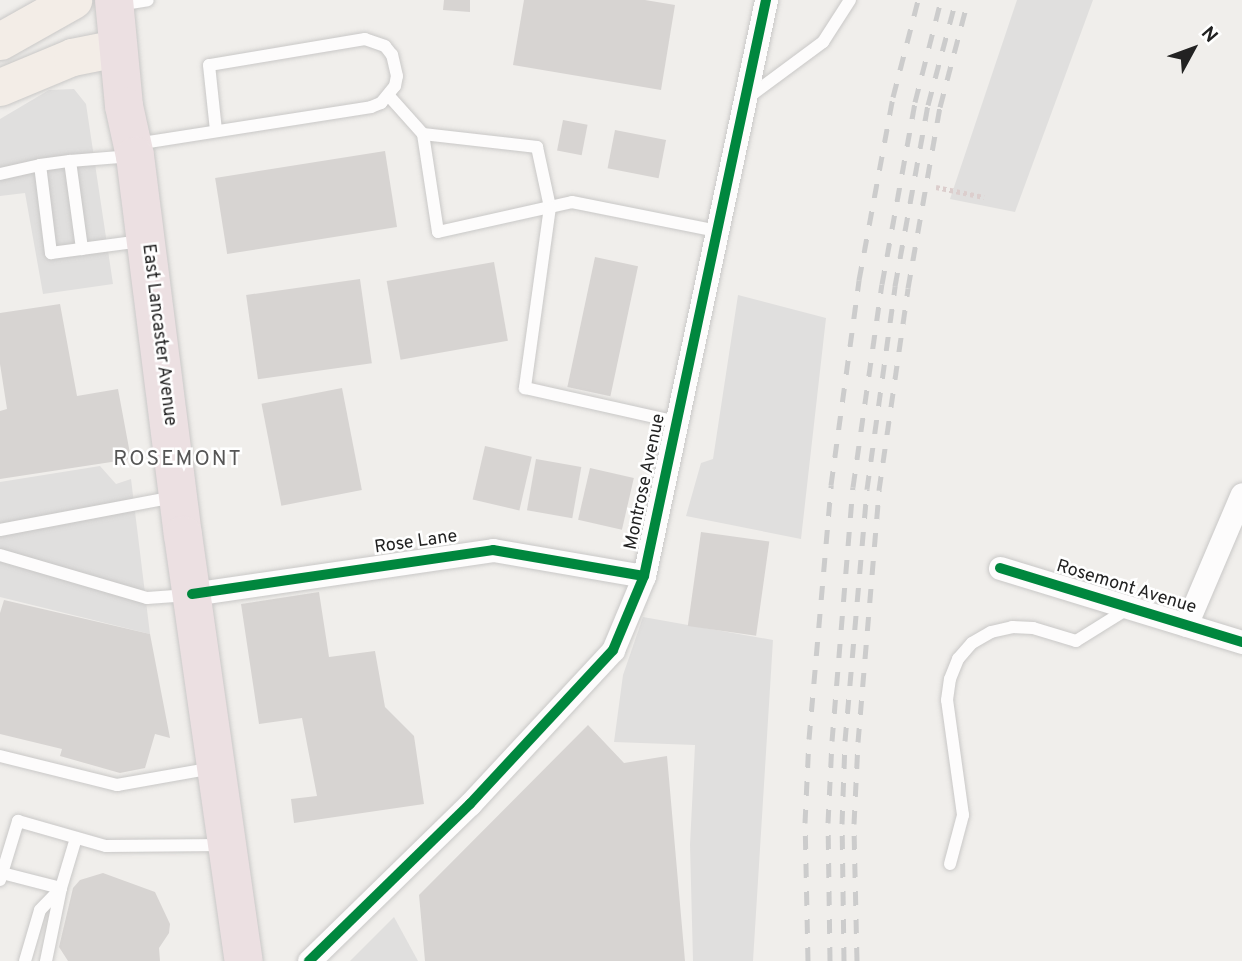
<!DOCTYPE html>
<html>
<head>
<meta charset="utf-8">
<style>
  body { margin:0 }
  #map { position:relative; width:1242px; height:961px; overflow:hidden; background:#f0eeeb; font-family:Overpass,sans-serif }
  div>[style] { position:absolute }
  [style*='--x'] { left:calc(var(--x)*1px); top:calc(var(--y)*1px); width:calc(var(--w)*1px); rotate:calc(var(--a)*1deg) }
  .parking>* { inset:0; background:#e0dfde }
  .building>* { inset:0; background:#d7d4d2; transform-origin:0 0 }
  .path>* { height:4.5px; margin-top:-2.25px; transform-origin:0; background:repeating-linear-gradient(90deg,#dccecd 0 3.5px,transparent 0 7px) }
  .roads { filter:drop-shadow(0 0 2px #c9c8c7) drop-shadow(0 0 2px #c9c8c7) }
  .lane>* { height:12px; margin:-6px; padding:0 6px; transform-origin:6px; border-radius:6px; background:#fdfcfc }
  .street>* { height:23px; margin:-11.5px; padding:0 11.5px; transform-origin:11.5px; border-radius:11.5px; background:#fdfcfc }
  .primary>* { height:37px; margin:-18.5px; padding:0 18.5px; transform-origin:18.5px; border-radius:18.5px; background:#f3ede7 }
  .highway>* { height:38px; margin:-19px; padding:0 19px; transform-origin:19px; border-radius:19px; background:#ece0e2 }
  .rail>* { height:5px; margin-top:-2.5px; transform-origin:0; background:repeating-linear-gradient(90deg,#ccc 0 14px,transparent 0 28px) }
  .cycleway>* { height:10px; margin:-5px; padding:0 5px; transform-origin:5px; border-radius:5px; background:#00873e }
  span { translate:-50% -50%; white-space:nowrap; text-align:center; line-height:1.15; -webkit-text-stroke:5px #fff; paint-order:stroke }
  .street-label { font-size:18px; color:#222 }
  .quarter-label { font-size:21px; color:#555; letter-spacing:2px }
  .north { position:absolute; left:1158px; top:14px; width:70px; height:70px; -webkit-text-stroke:5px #fff; paint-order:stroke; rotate:49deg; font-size:19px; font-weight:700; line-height:28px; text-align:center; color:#222 }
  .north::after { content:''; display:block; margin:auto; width:24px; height:32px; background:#222; clip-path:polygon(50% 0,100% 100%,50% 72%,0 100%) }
</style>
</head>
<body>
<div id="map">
  <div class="parking">
    <i style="clip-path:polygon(1017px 0,1093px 0,1015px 212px,950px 199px)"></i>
    <i style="clip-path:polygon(74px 89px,86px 104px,113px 284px,43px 294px,25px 193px,0 196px,0 119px,49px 90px)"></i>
    <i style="clip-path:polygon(738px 295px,826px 318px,801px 539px,686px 516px,701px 463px,713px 459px)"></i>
    <i style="clip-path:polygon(100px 466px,116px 484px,131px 479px,150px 634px,0 597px,0 482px)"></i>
    <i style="clip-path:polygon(643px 617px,773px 640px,753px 961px,693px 961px,690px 845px,695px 745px,614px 742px,623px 675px)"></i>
    <i style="clip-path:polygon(394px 917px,418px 961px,350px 961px)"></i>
  </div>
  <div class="building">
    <i style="clip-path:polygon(444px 0,470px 0,470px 12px,443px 10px)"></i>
    <i style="clip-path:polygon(524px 0,645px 0,675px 5px,661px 90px,513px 65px)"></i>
    <i style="left:563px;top:120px;width:25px;height:31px;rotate:11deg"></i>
    <i style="left:615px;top:130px;width:52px;height:39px;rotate:11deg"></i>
    <i style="left:385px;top:151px;width:77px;height:172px;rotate:81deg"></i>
    <i style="left:595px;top:257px;width:44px;height:133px;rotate:12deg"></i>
    <i style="left:494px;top:262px;width:80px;height:109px;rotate:80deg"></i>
    <i style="left:360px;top:279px;width:85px;height:115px;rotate:82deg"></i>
    <i style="clip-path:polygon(60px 304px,77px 396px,118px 389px,131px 459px,0 479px,0 411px,7px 409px,0 364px,0 313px)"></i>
    <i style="left:342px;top:388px;width:104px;height:82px;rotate:79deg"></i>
    <i style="left:485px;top:446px;width:48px;height:55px;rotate:13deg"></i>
    <i style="left:536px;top:459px;width:46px;height:52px;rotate:10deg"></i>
    <i style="left:590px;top:468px;width:45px;height:53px;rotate:13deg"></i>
    <i style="left:701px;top:532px;width:69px;height:95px;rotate:8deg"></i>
    <i style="clip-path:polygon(319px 592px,329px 657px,375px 651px,385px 707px,414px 736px,424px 804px,294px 823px,291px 799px,317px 796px,302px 718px,259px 724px,241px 604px)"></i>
    <i style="clip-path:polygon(4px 600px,150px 634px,170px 738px,155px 734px,145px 768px,120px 773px,60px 756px,62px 749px,0 734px,0 613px)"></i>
    <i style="clip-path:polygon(588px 725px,624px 763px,667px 756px,685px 961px,425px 961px,419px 895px)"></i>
    <i style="clip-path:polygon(103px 873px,155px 892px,170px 924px,169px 933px,159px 948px,160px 961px,68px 961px,59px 947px,73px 888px,80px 880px)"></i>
  </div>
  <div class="path">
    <i style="--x:936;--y:187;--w:49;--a:11.8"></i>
  </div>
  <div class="roads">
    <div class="lane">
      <i style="--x:118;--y:5;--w:30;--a:-9"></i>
      <i style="--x:389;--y:96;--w:51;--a:48.2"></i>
      <i style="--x:423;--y:134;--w:99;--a:81.3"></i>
      <i style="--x:438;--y:232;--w:137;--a:-12.6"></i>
      <i style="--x:572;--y:202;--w:148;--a:11.3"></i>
      <i style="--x:746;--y:99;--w:96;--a:-36.5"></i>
      <i style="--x:823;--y:42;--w:50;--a:-57.3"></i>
      <i style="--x:423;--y:134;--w:115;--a:6.5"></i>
      <i style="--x:537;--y:147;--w:61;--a:77.8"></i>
      <i style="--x:550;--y:207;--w:183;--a:97.9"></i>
      <i style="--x:525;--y:388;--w:156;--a:12.6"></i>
      <i style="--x:136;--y:144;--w:238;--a:-8.9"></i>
      <i style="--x:371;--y:107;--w:11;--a:-22"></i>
      <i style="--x:381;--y:103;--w:22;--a:-51"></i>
      <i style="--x:395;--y:86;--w:10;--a:-79"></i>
      <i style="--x:397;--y:76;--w:22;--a:-103"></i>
      <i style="--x:392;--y:55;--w:11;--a:-128"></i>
      <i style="--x:385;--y:46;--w:21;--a:-161"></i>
      <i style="--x:365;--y:39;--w:158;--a:170.5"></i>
      <i style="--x:209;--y:65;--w:66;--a:83.9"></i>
      <i style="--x:70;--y:161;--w:62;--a:-4.6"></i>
      <i style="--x:40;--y:165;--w:30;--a:-8"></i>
      <i style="--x:70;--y:161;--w:89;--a:82.2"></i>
      <i style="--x:0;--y:174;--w:41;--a:-12.7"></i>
      <i style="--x:40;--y:165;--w:89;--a:82.9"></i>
      <i style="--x:51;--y:253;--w:91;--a:-7.6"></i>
      <i style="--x:0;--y:530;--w:178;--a:-10.7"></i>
      <i style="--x:0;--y:555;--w:153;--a:16.3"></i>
      <i style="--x:147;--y:598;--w:42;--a:-4.1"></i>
      <i style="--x:0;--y:756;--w:121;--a:13.9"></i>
      <i style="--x:117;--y:785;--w:97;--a:-10"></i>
      <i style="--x:950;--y:864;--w:51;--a:-75.1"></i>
      <i style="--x:963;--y:815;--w:116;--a:-97.9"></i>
      <i style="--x:947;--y:700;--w:21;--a:-82"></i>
      <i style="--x:950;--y:679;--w:22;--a:-68"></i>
      <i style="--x:958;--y:659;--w:21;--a:-49"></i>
      <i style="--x:972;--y:643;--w:22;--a:-30"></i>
      <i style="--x:991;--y:632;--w:22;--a:-13"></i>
      <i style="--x:1012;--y:627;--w:21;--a:3"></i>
      <i style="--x:1033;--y:628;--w:45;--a:16.8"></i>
      <i style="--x:1076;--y:641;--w:62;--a:-31.9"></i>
      <i style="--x:2;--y:873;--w:61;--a:14.3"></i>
      <i style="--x:61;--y:888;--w:75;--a:101.6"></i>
      <i style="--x:0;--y:880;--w:62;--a:-73"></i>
      <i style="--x:18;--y:821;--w:91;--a:15.9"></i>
      <i style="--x:106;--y:846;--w:117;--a:-0.5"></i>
      <i style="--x:25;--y:961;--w:53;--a:-73.6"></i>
      <i style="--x:40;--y:910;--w:30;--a:-46"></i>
      <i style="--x:61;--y:888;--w:52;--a:-73.3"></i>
    </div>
    <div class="street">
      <i style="--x:1000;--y:568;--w:253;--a:17"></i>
      <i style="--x:192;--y:594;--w:304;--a:-8.3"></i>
      <i style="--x:493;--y:550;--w:153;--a:9.8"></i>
      <i style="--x:1186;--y:625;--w:142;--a:-66.9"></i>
      <i style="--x:309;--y:961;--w:225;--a:-44.3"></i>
      <i style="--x:470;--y:804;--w:210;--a:-47.1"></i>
      <i style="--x:613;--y:650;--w:80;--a:-67.3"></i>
      <i style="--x:644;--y:576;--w:589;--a:-78.04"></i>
    </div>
    <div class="primary">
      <i style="--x:0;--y:41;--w:84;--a:-29.3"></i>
      <i style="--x:0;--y:87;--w:78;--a:-22.6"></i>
      <i style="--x:72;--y:57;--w:46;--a:-11.3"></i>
    </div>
    <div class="highway">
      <i style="--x:114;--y:0;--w:106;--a:84.6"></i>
      <i style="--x:124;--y:106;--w:51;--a:77.6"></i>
      <i style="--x:135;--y:156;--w:382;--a:82.8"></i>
      <i style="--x:183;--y:535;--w:430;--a:81.9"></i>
    </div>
  </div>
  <div class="rail">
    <i style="--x:808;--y:961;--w:138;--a:-91.2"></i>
    <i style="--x:805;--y:823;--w:84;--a:-87.3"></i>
    <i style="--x:809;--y:739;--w:255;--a:-85"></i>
    <i style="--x:831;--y:485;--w:207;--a:-82.2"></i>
    <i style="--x:859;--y:280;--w:186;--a:-79.5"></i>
    <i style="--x:893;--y:97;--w:100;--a:-75.5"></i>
    <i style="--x:830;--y:961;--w:138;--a:-90.8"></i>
    <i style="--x:828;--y:823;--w:82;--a:-87.2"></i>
    <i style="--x:832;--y:741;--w:255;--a:-85.3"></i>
    <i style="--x:853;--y:487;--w:205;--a:-81.9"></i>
    <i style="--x:882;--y:284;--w:185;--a:-79.7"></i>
    <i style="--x:915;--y:102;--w:105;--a:-75.7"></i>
    <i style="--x:844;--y:961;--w:137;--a:-90.8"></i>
    <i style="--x:842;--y:824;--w:83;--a:-87.9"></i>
    <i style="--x:845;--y:741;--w:253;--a:-85"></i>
    <i style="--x:867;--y:489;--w:205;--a:-82.1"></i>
    <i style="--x:895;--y:286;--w:184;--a:-79.7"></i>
    <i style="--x:928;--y:105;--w:109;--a:-75.1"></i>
    <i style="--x:857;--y:961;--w:137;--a:-91.3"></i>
    <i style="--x:854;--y:824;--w:82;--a:-87.2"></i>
    <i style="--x:858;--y:742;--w:253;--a:-85.2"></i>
    <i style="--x:879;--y:490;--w:204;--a:-81.8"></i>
    <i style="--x:908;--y:288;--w:184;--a:-80"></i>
    <i style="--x:940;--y:107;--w:111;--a:-75.3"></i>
  </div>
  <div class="cycleway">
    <i style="--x:1000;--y:568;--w:253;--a:17"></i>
    <i style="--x:192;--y:594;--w:304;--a:-8.3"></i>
    <i style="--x:493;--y:550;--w:153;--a:9.8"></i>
    <i style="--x:309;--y:961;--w:225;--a:-44.3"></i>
    <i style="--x:470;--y:804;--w:210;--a:-47.1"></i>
    <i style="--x:613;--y:650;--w:80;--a:-67.3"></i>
    <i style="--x:644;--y:576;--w:589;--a:-78.04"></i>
  </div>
  <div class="street-label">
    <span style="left:158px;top:335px;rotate:83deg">East Lancaster Avenue</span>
    <span style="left:646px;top:482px;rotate:-78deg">Montrose Avenue</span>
    <span style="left:416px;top:543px;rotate:-8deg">Rose Lane</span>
    <span style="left:1126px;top:588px;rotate:17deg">Rosemont Avenue</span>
  </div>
  <div class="quarter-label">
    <span style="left:178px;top:460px">ROSEMONT</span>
  </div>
  <div class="north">N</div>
</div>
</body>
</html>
